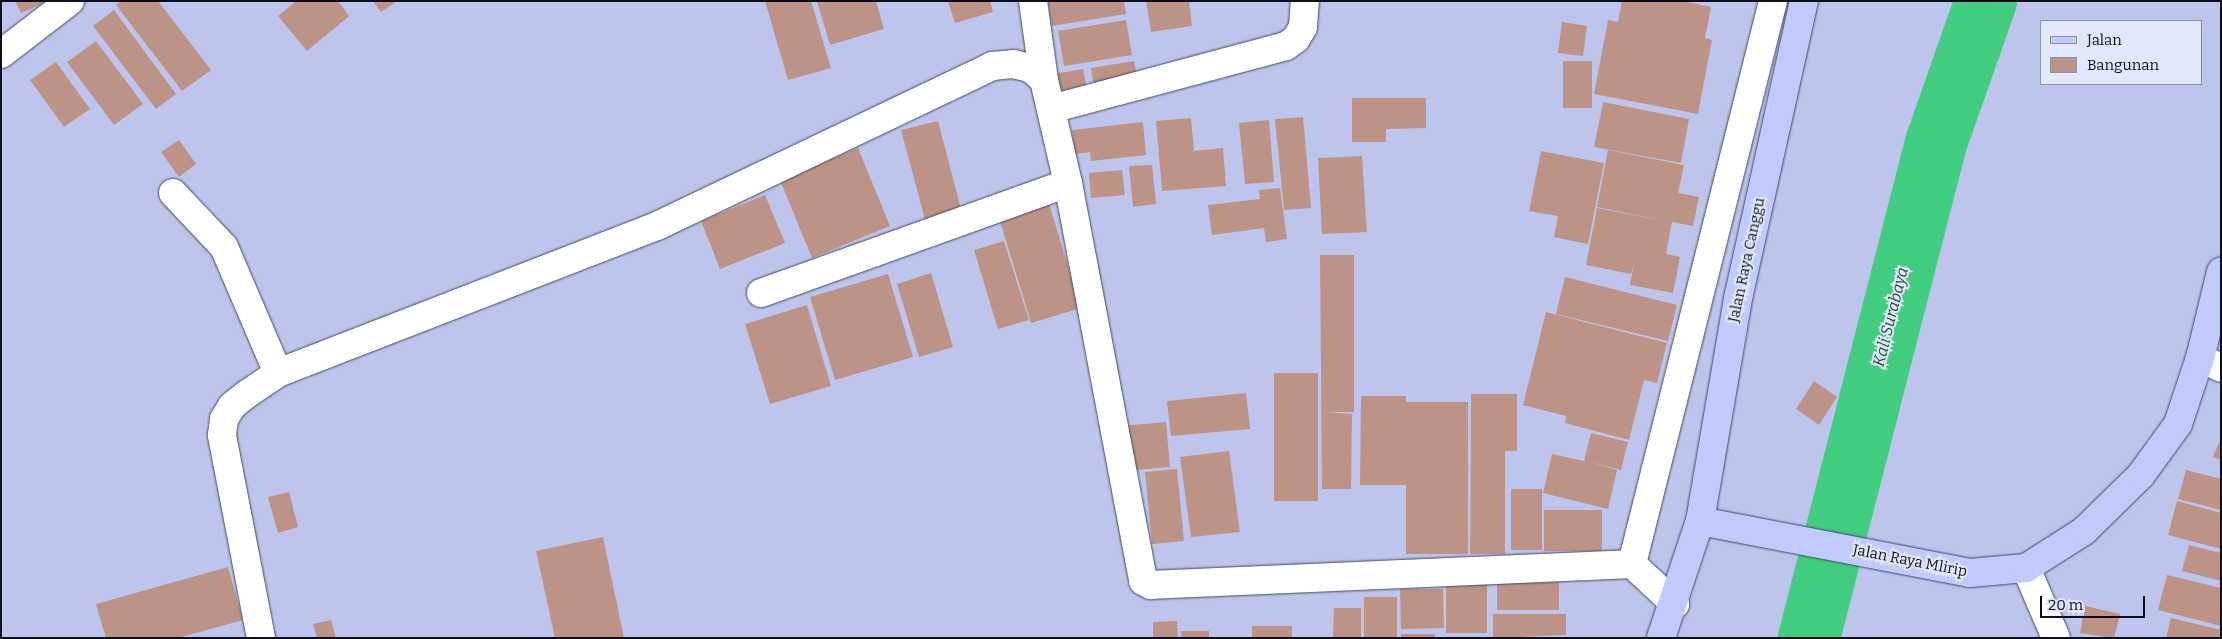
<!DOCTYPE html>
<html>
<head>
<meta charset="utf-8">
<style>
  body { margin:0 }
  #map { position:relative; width:2222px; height:639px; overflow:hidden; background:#bdc5ec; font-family:Bitter,serif }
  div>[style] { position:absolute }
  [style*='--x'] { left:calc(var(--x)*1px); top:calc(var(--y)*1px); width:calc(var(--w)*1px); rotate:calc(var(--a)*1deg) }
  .river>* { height:62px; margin:-31px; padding:0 31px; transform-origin:31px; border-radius:31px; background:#42cd81 }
  .building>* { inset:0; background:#be9387 }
  .roads { filter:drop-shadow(0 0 1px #424868) drop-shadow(0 0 1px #424868) }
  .minor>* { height:28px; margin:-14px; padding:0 14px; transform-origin:14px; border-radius:14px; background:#fff }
  .major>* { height:28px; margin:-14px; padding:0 14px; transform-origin:14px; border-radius:14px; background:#c1cafc }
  span { translate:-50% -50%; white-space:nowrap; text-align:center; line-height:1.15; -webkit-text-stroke:4px #e2e7fb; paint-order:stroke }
  .street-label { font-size:15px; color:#0c0e1b }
  .water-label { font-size:16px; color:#1a5031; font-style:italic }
  .frame { position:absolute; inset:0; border:2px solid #0c0e1b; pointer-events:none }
  .legend { position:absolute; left:2040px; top:20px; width:162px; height:65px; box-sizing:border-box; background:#e2e7fb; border:1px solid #8c90a1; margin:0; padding:6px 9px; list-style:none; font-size:15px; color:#0c0e1b }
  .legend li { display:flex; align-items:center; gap:10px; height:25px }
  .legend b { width:25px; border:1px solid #8c90a1 }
  .scale { position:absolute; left:2040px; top:596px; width:105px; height:22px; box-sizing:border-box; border:2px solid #0c0e1b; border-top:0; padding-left:6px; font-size:15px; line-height:18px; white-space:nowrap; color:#0c0e1b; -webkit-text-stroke:4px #e2e7fb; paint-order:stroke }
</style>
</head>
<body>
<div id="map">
  <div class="river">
    <div style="--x:1809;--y:638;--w:511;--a:-75.61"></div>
    <div style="--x:1936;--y:143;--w:151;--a:-70.6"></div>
  </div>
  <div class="building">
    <div style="clip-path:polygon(15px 1px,48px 1px,21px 13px)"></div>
    <div style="clip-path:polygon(121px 1px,158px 1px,211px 70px,182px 91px,116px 5px)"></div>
    <div style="clip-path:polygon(296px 1px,338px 1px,349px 16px,307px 51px,278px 16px)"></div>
    <div style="clip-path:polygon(373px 1px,397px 1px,381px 12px)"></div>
    <div style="clip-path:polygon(765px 1px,811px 1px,831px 68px,788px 80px)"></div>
    <div style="clip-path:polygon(817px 1px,876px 1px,884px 29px,830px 45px)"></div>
    <div style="clip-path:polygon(948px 1px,990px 1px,993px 12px,955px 23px)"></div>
    <div style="clip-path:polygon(1048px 1px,1124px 1px,1126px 14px,1052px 26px)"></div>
    <div style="clip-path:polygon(1146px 1px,1189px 1px,1192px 26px,1151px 32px)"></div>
    <div style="clip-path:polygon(1622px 1px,1683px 1px,1711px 7px,1705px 38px,1712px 40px,1698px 114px,1594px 94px,1608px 20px,1618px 22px)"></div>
    <div style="clip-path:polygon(114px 10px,176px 94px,156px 109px,93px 26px)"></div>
    <div style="clip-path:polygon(1126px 20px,1132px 55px,1064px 66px,1058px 31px)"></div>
    <div style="clip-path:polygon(1562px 22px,1587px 26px,1583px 56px,1558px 53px)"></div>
    <div style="clip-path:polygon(96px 41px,143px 104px,114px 125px,67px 62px)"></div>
    <div style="clip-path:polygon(1134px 61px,1138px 80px,1094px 87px,1091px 68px)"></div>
    <div style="clip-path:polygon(1563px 61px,1592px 61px,1592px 108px,1563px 108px)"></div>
    <div style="clip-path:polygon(56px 62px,90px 109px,64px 127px,30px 80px)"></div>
    <div style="clip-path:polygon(1083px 69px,1087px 90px,1058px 95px,1054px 74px)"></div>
    <div style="clip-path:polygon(1352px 98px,1426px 98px,1426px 128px,1386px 129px,1386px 142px,1352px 142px)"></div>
    <div style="clip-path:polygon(1603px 102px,1689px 119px,1681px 163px,1594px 147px)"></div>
    <div style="clip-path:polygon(1303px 117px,1311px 208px,1284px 210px,1275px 119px)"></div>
    <div style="clip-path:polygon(1191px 118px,1194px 151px,1223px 148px,1226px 186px,1162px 191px,1156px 121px)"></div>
    <div style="clip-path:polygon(1269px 120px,1274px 182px,1245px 184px,1239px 123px)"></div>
    <div style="clip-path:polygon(938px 121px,961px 209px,927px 227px,901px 130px)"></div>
    <div style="clip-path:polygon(1143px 122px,1146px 155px,1091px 161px,1090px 152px,1075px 154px,1072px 130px)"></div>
    <div style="clip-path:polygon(179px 140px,196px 164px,179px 177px,161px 152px)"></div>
    <div style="clip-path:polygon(858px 148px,890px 226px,812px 258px,780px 180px)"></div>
    <div style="clip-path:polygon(1608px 150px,1684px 165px,1678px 193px,1699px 197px,1693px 226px,1672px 222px,1666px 254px,1680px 257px,1673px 293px,1630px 285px,1634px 264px,1631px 274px,1586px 265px,1597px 208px,1669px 222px,1597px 207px)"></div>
    <div style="clip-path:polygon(1541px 151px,1604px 163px,1588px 244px,1554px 237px,1558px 216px,1529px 211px)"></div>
    <div style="clip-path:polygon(1362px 156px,1367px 232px,1322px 234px,1318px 158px)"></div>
    <div style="clip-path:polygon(1152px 165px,1156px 204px,1133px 207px,1129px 166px)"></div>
    <div style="clip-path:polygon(1122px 170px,1125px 195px,1091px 198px,1089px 173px)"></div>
    <div style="clip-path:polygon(1280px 188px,1287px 239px,1266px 242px,1264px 228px,1212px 235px,1208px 205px,1260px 199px,1259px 190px)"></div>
    <div style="clip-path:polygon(765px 195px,785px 243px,720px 269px,701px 221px)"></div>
    <div style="clip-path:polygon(1049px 204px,1081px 308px,1031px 323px,999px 218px)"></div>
    <div style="clip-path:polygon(1004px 241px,1029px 320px,998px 329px,974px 250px)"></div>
    <div style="clip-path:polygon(1320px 255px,1354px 255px,1354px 412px,1325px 412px,1352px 414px,1351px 489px,1322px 489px)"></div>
    <div style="clip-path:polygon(931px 273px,953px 347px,919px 357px,897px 284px)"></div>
    <div style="clip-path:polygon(888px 274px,913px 357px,835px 380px,810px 297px)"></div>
    <div style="clip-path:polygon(1565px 277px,1677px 305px,1668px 341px,1556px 314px)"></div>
    <div style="clip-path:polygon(807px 305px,831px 386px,770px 404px,745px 324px)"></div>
    <div style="clip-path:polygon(1546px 312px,1667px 343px,1657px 383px,1644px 380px,1629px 440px,1565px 423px,1566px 416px,1523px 405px)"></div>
    <div style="clip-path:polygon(1274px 373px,1318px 373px,1318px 501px,1274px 501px)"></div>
    <div style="clip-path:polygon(1814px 381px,1837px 397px,1819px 425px,1796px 409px)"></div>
    <div style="clip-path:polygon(1246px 393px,1250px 429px,1171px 436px,1167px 401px)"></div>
    <div style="clip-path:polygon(1471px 394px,1517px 394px,1517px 451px,1505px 451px,1505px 554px,1470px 554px)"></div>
    <div style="clip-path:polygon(1361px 396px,1406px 396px,1406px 402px,1468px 402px,1468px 554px,1406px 554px,1406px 485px,1360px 485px)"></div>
    <div style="clip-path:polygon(1166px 422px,1170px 467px,1126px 471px,1122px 426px)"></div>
    <div style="clip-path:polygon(1591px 433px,1628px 442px,1621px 470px,1589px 462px,1617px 470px,1608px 509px,1543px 493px,1552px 454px,1584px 461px)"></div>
    <div style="clip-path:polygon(2221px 438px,2221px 460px,2213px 457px)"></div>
    <div style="clip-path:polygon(1229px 451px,1240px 532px,1191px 537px,1180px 457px)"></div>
    <div style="clip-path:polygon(1177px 469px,1184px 541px,1152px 544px,1145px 472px)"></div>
    <div style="clip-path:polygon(2186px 470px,2221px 479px,2221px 510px,2178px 499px)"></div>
    <div style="clip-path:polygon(1511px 489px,1542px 489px,1542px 550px,1511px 550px)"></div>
    <div style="clip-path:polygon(289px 492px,298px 527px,278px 533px,268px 497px)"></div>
    <div style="clip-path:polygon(2177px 501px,2221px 513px,2221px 549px,2168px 535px)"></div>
    <div style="clip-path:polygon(1544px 510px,1602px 510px,1602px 551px,1544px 551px)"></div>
    <div style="clip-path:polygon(603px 537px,624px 638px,555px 638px,536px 551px)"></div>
    <div style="clip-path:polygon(2189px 545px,2221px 553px,2221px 581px,2182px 571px)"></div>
    <div style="clip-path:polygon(228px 567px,243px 620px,178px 638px,106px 638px,96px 604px)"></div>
    <div style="clip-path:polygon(2167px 575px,2221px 588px,2221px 626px,2158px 610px)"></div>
    <div style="clip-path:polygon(1497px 580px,1559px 580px,1559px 610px,1497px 610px)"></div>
    <div style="clip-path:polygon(1446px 583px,1487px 583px,1487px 633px,1446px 633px)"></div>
    <div style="clip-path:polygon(1400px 589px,1443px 589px,1444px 628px,1401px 629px)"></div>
    <div style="clip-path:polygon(1364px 597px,1397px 597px,1397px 638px,1364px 638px)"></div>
    <div style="clip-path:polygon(2085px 606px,2120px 614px,2114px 638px,2080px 633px)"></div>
    <div style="clip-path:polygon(1334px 608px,1361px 608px,1361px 638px,1333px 638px)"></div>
    <div style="clip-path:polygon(1493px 614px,1566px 614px,1566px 635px,1493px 638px)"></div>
    <div style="clip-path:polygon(2171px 618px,2221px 630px,2221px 638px,2166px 638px)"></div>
    <div style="clip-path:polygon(331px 620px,336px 638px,317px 638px,313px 624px)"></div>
    <div style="clip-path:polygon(1177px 621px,1178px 638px,1153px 638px,1153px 622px)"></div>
    <div style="clip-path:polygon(1252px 626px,1292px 626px,1292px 638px,1252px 638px)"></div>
    <div style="clip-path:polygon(1181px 631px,1209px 631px,1209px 638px,1182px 638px)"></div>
    <div style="clip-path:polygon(1401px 634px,1435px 634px,1435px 638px,1401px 638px)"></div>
  </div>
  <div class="roads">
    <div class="minor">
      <div style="--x:1033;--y:1;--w:80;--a:82.1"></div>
      <div style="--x:1044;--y:80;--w:106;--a:76.9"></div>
      <div style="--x:1068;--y:183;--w:405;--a:79.3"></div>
      <div style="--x:1143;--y:581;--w:9;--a:27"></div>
      <div style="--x:1151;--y:585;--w:481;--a:-2.5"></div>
      <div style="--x:1632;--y:564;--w:59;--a:42.9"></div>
      <div style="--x:1;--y:54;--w:87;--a:-37.5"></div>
      <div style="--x:1051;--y:109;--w:243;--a:-15"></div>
      <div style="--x:1286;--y:46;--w:12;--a:-35"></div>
      <div style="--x:1296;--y:39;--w:14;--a:-60"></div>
      <div style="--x:1303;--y:27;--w:26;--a:-86"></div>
      <div style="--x:173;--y:193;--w:74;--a:46.6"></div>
      <div style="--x:224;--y:247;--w:137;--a:66.8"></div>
      <div style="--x:761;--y:293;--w:326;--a:-19.7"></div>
      <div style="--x:2200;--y:358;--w:23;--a:25"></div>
      <div style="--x:1632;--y:564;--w:580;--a:-75.94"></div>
      <div style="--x:2026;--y:568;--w:76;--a:66.8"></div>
      <div style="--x:261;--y:638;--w:207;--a:-100.9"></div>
      <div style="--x:222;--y:435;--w:16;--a:-83"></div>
      <div style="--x:224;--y:419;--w:15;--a:-58"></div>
      <div style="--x:232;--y:406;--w:19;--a:-39"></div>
      <div style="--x:247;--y:394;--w:37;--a:-34"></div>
      <div style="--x:278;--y:373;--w:407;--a:-21.2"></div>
      <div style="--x:657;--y:226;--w:371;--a:-25.5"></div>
      <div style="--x:992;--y:66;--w:21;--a:-5"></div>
      <div style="--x:1013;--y:64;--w:17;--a:13"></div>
      <div style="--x:1030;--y:68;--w:18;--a:41"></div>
    </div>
    <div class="major">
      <div style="--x:1700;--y:521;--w:275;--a:10.9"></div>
      <div style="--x:1970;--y:573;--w:56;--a:-5.1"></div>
      <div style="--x:2026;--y:568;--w:69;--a:-32.5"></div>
      <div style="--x:2084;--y:531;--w:80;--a:-44.5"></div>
      <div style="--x:2141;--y:475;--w:63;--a:-54"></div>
      <div style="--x:2178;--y:424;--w:70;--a:-71.6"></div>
      <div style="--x:2200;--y:358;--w:89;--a:-76.3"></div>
      <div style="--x:1661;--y:638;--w:123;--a:-71.6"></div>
      <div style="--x:1700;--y:521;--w:230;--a:-80.3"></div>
      <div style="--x:1739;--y:294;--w:300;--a:-77.5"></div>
    </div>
  </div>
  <div class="street-label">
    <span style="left:1747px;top:260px;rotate:-78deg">Jalan Raya Canggu</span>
    <span style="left:1910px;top:561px;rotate:11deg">Jalan Raya Mlirip</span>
  </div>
  <div class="water-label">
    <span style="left:1891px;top:317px;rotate:-76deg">Kali Surabaya</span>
  </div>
  <div class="frame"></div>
  <ul class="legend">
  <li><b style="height:6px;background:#c1cafc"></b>Jalan</li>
  <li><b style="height:14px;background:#be9387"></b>Bangunan</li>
  </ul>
  <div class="scale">20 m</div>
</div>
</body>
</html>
